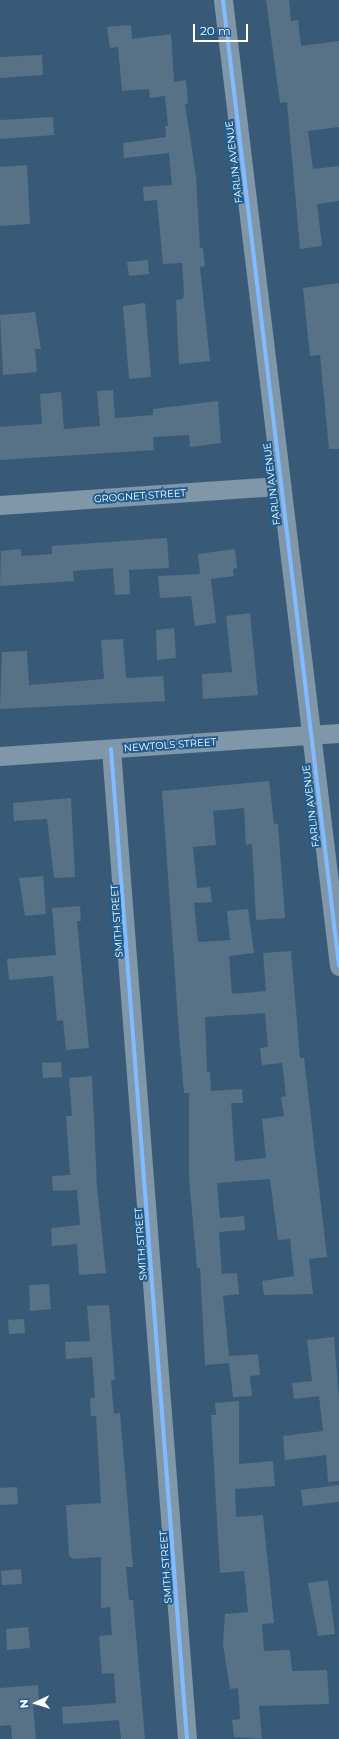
<!DOCTYPE html>
<html>
<head>
<meta charset="utf-8">
<style>
  body { margin:0 }
  #map { position:relative; width:339px; height:1739px; overflow:hidden; background:#395a76; font-family:Montserrat,sans-serif }
  div>[style] { position:absolute }
  [style*='--x'] { left:calc(var(--x)*1px); top:calc(var(--y)*1px); width:calc(var(--w)*1px); rotate:calc(var(--a)*1deg) }
  .building>* { inset:0; background:#577187 }
  .street>* { height:19px; margin:-9.5px; padding:0 9.5px; transform-origin:9.5px; border-radius:9.5px; background:#8096a9 }
  .cycleway>* { height:4px; margin:-2px; padding:0 2px; transform-origin:2px; border-radius:2px; background:#80bcff }
  span { translate:-50% -50%; white-space:nowrap; text-align:center; line-height:1.15; -webkit-text-stroke:4px #205d8f; paint-order:stroke }
  .street-label { font-size:10px; color:#fff }
  .north { position:absolute; left:16px; top:1683px; width:40px; height:40px; -webkit-text-stroke:3px #205d8f; paint-order:stroke; rotate:266deg; font-size:11px; font-weight:700; line-height:16px; text-align:center; color:#fff }
  .north::after { content:''; display:block; margin:auto; width:14px; height:18px; background:#fff; clip-path:polygon(50% 0,100% 100%,50% 72%,0 100%) }
  .scale { position:absolute; left:193px; top:24px; width:55px; height:18px; box-sizing:border-box; border:2px solid #fff; border-top:0; padding-left:5px; font-size:12px; line-height:14px; white-space:nowrap; color:#fff; -webkit-text-stroke:3px #205d8f; paint-order:stroke }
</style>
</head>
<body>
<div id="map">
  <div class="building">
    <div style="clip-path:polygon(266px 0,289px 0,291px 21px,298px 20px,301px 46px,339px 41px,339px 127px,308px 131px,313px 169px,339px 166px,339px 201px,317px 204px,322px 246px,300px 249px,287px 102px,280px 103px)"></div>
    <div style="clip-path:polygon(131px 25px,132px 39px,171px 34px,174px 82px,186px 80px,188px 103px,185px 104px,196px 177px,200px 248px,203px 248px,205px 266px,200px 267px,210px 361px,179px 364px,176px 300px,183px 299px,184px 293px,182px 263px,163px 264px,157px 200px,144px 201px,143px 187px,172px 185px,169px 153px,124px 158px,123px 143px,166px 137px,165px 126px,168px 126px,165px 96px,150px 98px,149px 89px,122px 91px,118px 47px,110px 48px,107px 27px)"></div>
    <div style="clip-path:polygon(42px 55px,43px 75px,0 78px,0 57px)"></div>
    <div style="clip-path:polygon(53px 117px,54px 135px,0 139px,0 120px)"></div>
    <div style="clip-path:polygon(27px 165px,30px 224px,0 226px,0 167px)"></div>
    <div style="clip-path:polygon(148px 260px,149px 274px,129px 276px,127px 262px)"></div>
    <div style="clip-path:polygon(339px 283px,339px 449px,329px 449px,320px 355px,310px 356px,303px 288px)"></div>
    <div style="clip-path:polygon(145px 303px,151px 377px,129px 379px,123px 306px)"></div>
    <div style="clip-path:polygon(35px 312px,41px 349px,35px 349px,37px 372px,3px 375px,0 315px)"></div>
    <div style="clip-path:polygon(113px 390px,115px 418px,153px 415px,153px 409px,218px 401px,221px 443px,190px 447px,189px 435px,153px 437px,154px 450px,0 460px,0 427px,42px 424px,40px 394px,61px 392px,64px 429px,100px 426px,97px 391px)"></div>
    <div style="clip-path:polygon(167px 538px,169px 568px,129px 570px,130px 594px,115px 595px,113px 568px,73px 571px,74px 581px,0 586px,1px 551px,21px 549px,21px 556px,52px 554px,52px 546px)"></div>
    <div style="clip-path:polygon(235px 549px,237px 568px,233px 569px,234px 576px,211px 579px,216px 623px,195px 626px,191px 596px,160px 598px,158px 576px,200px 574px,198px 554px)"></div>
    <div style="clip-path:polygon(250px 613px,258px 695px,203px 699px,202px 674px,232px 672px,226px 616px)"></div>
    <div style="clip-path:polygon(174px 628px,176px 658px,157px 660px,156px 630px)"></div>
    <div style="clip-path:polygon(123px 639px,126px 678px,163px 676px,165px 701px,0 709px,2px 652px,27px 651px,29px 685px,104px 679px,101px 640px)"></div>
    <div style="clip-path:polygon(evenodd,269px 781px,274px 824px,278px 824px,285px 918px,256px 920px,252px 844px,246px 845px,244px 808px,213px 811px,216px 845px,193px 847px,197px 888px,210px 887px,212px 902px,194px 903px,198px 942px,230px 940px,227px 911px,248px 909px,254px 953px,229px 956px,232px 994px,266px 991px,263px 953px,291px 951px,300px 1058px,304px 1058px,327px 1257px,309px 1259px,313px 1294px,264px 1295px,262px 1281px,294px 1276px,290px 1239px,278px 1240px,270px 1179px,217px 1183px,220px 1218px,244px 1216px,245px 1230px,219px 1232px,222px 1274px,237px 1273px,239px 1294px,223px 1296px,229px 1356px,258px 1354px,260px 1375px,250px 1376px,252px 1396px,233px 1397px,229px 1363px,205px 1365px,200px 1268px,197px 1268px,189px 1178px,189px 1093px,184px 1093px,180px 1047px,162px 791px,269px 781px,265px 1013px,268px 1047px,260px 1048px,262px 1065px,282px 1063px,286px 1096px,281px 1097px,284px 1116px,262px 1119px,266px 1158px,235px 1161px,231px 1103px,243px 1103px,242px 1089px,211px 1091px,210px 1072px,207px 1072px,205px 1017px,265px 1013px)"></div>
    <div style="clip-path:polygon(71px 798px,75px 877px,54px 878px,47px 819px,14px 821px,13px 803px)"></div>
    <div style="clip-path:polygon(43px 876px,46px 914px,25px 916px,19px 878px)"></div>
    <div style="clip-path:polygon(80px 906px,81px 921px,77px 921px,89px 1048px,66px 1050px,63px 1020px,57px 1021px,53px 976px,9px 980px,7px 959px,56px 955px,52px 908px)"></div>
    <div style="clip-path:polygon(61px 1062px,62px 1077px,43px 1078px,42px 1063px)"></div>
    <div style="clip-path:polygon(92px 1076px,97px 1187px,106px 1273px,79px 1275px,77px 1244px,52px 1246px,51px 1228px,80px 1225px,77px 1190px,53px 1191px,52px 1176px,70px 1175px,66px 1116px,72px 1116px,69px 1078px)"></div>
    <div style="clip-path:polygon(49px 1284px,51px 1309px,30px 1311px,29px 1285px)"></div>
    <div style="clip-path:polygon(109px 1305px,115px 1380px,111px 1380px,114px 1414px,120px 1413px,133px 1567px,126px 1567px,129px 1600px,133px 1600px,145px 1739px,121px 1739px,119px 1720px,63px 1724px,62px 1707px,116px 1703px,114px 1673px,102px 1674px,99px 1636px,112px 1635px,110px 1607px,101px 1608px,101px 1557px,73px 1559px,69px 1556px,66px 1505px,101px 1503px,96px 1416px,91px 1416px,90px 1398px,95px 1398px,92px 1357px,66px 1359px,65px 1342px,90px 1341px,87px 1306px)"></div>
    <div style="clip-path:polygon(24px 1319px,25px 1333px,9px 1334px,8px 1320px)"></div>
    <div style="clip-path:polygon(334px 1337px,339px 1399px,339px 1481px,328px 1482px,326px 1455px,285px 1460px,283px 1436px,323px 1431px,319px 1396px,294px 1399px,292px 1383px,312px 1381px,307px 1340px)"></div>
    <div style="clip-path:polygon(239px 1401px,239px 1464px,273px 1461px,275px 1486px,235px 1489px,236px 1517px,263px 1515px,274px 1623px,262px 1624px,264px 1651px,290px 1650px,292px 1671px,327px 1670px,329px 1704px,259px 1706px,262px 1739px,234px 1737px,232px 1720px,240px 1719px,238px 1688px,230px 1689px,223px 1644px,225px 1614px,248px 1612px,244px 1571px,220px 1573px,211px 1415px,216px 1415px,215px 1403px)"></div>
    <div style="clip-path:polygon(339px 1485px,339px 1502px,303px 1506px,301px 1490px)"></div>
    <div style="clip-path:polygon(17px 1487px,18px 1504px,0 1505px,0 1488px)"></div>
    <div style="clip-path:polygon(21px 1569px,22px 1584px,2px 1585px,1px 1571px)"></div>
    <div style="clip-path:polygon(328px 1580px,335px 1634px,318px 1636px,308px 1583px)"></div>
    <div style="clip-path:polygon(28px 1627px,30px 1648px,7px 1650px,6px 1629px)"></div>
    <div style="clip-path:polygon(38px 1685px,39px 1705px,33px 1706px,36px 1739px,12px 1739px,11px 1725px,0 1726px,0 1688px)"></div>
  </div>
  <div class="street">
    <div style="--x:223;--y:0;--w:973;--a:83.15"></div>
    <div style="--x:0;--y:505;--w:282;--a:-3.9"></div>
    <div style="--x:111;--y:749;--w:993;--a:85.61"></div>
    <div style="--x:0;--y:756;--w:340;--a:-3.9"></div>
  </div>
  <div class="cycleway">
    <div style="--x:223;--y:0;--w:973;--a:83.15"></div>
    <div style="--x:111;--y:749;--w:993;--a:85.61"></div>
  </div>
  <div class="street-label">
    <span style="left:234px;top:162px;rotate:-97deg">FARLIN AVENUE</span>
    <span style="left:272px;top:484px;rotate:-97deg">FARLIN AVENUE</span>
    <span style="left:140px;top:496px;rotate:-4deg">GROGNET STREET</span>
    <span style="left:170px;top:745px;rotate:-4deg">NEWTOLS STREET</span>
    <span style="left:311px;top:806px;rotate:-97deg">FARLIN AVENUE</span>
    <span style="left:117px;top:921px;rotate:-94deg">SMITH STREET</span>
    <span style="left:141px;top:1244px;rotate:-94deg">SMITH STREET</span>
    <span style="left:166px;top:1567px;rotate:-94deg">SMITH STREET</span>
  </div>
  <div class="north">N</div>
  <div class="scale">20 m</div>
</div>
</body>
</html>
